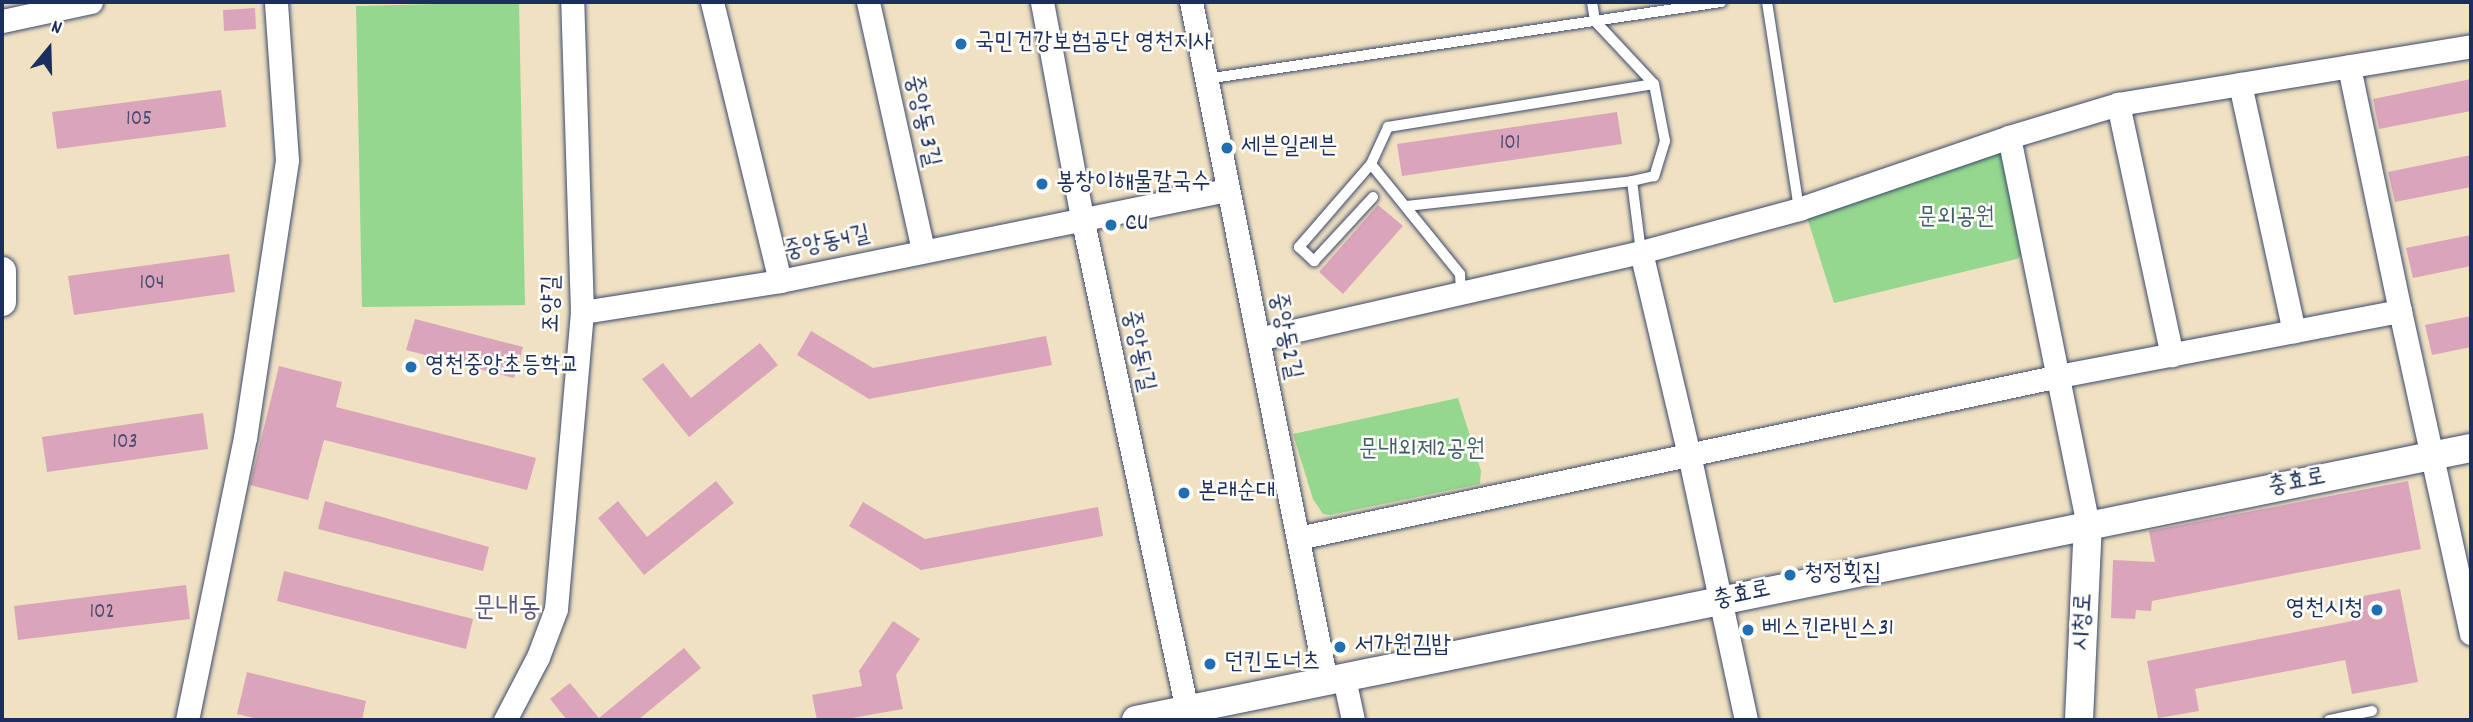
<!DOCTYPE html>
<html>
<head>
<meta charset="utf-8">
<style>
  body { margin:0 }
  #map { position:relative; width:2473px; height:722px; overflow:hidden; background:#f0e1c2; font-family:Dekko,"Poor Story",sans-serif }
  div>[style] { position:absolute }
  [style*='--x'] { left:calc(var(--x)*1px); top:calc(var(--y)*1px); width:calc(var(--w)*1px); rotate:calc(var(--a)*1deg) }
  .green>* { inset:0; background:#95d78e }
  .building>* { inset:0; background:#daa5bb }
  .roads { filter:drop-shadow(0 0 2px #3b4a6d) drop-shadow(0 0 2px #3b4a6d) }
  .service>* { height:10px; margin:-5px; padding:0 5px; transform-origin:5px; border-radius:5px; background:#fff }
  .minor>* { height:23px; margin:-11.5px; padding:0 11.5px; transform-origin:11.5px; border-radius:11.5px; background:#fff }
  .tertiary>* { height:28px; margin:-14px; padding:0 14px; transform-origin:14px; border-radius:14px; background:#fff }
  .dots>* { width:19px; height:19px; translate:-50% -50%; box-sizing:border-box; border:4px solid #fdfcf7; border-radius:50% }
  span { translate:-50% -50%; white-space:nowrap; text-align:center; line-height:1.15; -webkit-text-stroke:5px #fdfcf7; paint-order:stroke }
  .number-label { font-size:21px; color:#4b4c75 }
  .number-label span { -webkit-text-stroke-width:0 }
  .poi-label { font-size:24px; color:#1b2f5e }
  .left { translate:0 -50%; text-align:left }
  .right { translate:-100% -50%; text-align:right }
  .street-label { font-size:24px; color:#1b2f5e }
  .park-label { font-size:24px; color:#40616c }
  .quarter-label { font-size:28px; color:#5e587f }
  .frame { position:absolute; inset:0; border:4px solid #1b2f5e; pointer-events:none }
  .north { position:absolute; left:14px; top:14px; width:70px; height:70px; -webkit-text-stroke:5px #fdfcf7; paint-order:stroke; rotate:19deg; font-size:19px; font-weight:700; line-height:28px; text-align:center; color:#1b2f5e }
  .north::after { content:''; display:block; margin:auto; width:24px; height:32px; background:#1b2f5e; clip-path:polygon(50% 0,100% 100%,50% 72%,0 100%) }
</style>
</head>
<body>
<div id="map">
  <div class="green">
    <div style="clip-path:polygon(519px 2px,525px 305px,362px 307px,356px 6px)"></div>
    <div style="clip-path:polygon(2002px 146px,2020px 244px,2021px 255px,2017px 259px,1834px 303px,1805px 211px)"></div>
    <div style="clip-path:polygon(1458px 398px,1481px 471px,1480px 484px,1330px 515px,1323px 514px,1313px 499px,1293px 434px)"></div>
  </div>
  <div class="building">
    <div style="clip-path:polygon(255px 8px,256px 29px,224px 31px,223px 10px)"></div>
    <div style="clip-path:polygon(2471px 79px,2471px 111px,2379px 129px,2373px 99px)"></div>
    <div style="clip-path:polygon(221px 90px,226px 127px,57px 149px,52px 112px)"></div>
    <div style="clip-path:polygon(1617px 112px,1622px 144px,1402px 176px,1397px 144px)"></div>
    <div style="clip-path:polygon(2471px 155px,2471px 187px,2395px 202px,2388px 172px)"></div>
    <div style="clip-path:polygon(1378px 205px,1403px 226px,1343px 294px,1319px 272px)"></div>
    <div style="clip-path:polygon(2471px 235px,2471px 266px,2413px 278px,2406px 248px)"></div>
    <div style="clip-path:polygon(229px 254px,235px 292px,74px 315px,68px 276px)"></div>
    <div style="clip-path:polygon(2471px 316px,2471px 347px,2432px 355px,2425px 325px)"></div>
    <div style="clip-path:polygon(415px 319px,523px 347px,514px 378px,406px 350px)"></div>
    <div style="clip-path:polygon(811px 331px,873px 368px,1046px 336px,1052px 365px,869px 399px,797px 355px)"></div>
    <div style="clip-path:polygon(760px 343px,778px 365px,689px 437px,642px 379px,663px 363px,691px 398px)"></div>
    <div style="clip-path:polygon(279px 366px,342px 382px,336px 407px,536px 458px,527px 490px,324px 440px,308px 500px,250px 485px)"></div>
    <div style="clip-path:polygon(203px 413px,208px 449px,47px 472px,42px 437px)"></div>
    <div style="clip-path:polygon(716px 481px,734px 503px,644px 575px,598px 518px,618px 501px,647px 537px)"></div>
    <div style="clip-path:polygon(2408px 481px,2421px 549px,2152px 601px,2151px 611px,2136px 610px,2135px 619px,2111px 618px,2113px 560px,2155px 562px,2149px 531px)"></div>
    <div style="clip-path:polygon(325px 501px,489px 547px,483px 571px,318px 529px)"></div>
    <div style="clip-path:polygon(863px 502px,925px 539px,1098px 507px,1103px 536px,921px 570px,849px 526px)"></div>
    <div style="clip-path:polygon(284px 571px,473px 619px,466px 649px,277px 601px)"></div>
    <div style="clip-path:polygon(186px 585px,190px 619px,18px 640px,14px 606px)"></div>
    <div style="clip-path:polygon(2400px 589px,2418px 682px,2352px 694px,2345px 660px,2195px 689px,2199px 711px,2158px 718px,2147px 661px,2352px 621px,2348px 599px)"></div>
    <div style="clip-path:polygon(893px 621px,920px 639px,896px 675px,903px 709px,841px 720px,817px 720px,812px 695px,862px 686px,859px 671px)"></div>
    <div style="clip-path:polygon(684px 648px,701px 668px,638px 720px,567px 720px,550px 699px,570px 683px,599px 718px)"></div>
    <div style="clip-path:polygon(247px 672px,366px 701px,362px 720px,262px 720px,237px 714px)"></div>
  </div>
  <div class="roads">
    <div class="service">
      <div style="--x:1592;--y:2;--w:19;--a:81"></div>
      <div style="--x:1595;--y:21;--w:86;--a:46.9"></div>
      <div style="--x:1654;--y:84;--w:58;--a:79.1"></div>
      <div style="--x:1665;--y:141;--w:37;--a:107"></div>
      <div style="--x:1654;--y:176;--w:23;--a:167"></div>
      <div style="--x:1632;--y:181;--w:72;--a:82.8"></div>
      <div style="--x:1767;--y:2;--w:209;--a:81.2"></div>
      <div style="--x:1206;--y:79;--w:521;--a:-8.5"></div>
      <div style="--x:1371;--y:164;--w:110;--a:130.9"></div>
      <div style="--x:1299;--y:247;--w:21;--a:43"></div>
      <div style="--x:1314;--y:261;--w:87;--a:-47.3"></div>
      <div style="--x:1407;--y:206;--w:226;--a:-6.3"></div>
      <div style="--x:1461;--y:293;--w:19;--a:-93"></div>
      <div style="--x:1460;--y:274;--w:141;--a:-129"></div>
      <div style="--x:1371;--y:164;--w:41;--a:-65.3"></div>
      <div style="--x:1388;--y:127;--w:269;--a:-9.2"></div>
      <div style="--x:2329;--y:720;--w:44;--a:-11.8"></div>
    </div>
    <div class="minor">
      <div style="--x:712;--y:2;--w:287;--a:76.3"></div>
      <div style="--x:868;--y:2;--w:255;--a:77.5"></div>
      <div style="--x:1042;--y:2;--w:219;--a:79.5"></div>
      <div style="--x:1082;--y:217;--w:504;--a:77.98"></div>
      <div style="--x:1191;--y:2;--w:692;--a:78.75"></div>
      <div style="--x:2;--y:21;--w:91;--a:-12.1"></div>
      <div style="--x:2240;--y:84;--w:253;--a:77.7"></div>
      <div style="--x:2118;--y:104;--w:257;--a:77.9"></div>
      <div style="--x:2009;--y:137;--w:395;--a:78.5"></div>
      <div style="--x:2400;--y:311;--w:330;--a:77.6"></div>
      <div style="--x:582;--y:312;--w:200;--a:-8.9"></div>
      <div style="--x:780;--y:281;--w:457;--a:-11.5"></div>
      <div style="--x:1258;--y:339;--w:393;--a:-12.8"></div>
      <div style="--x:1298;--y:538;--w:778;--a:-12.02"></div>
      <div style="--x:2059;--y:376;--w:347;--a:-10.8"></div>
      <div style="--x:2400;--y:311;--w:250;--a:-101.8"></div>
      <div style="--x:1344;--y:678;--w:43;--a:77.9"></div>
      <div style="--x:187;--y:720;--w:288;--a:-78.4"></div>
      <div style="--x:245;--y:438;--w:281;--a:-81.4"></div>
      <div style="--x:287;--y:160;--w:158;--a:-94"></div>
      <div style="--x:505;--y:720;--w:71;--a:-62.4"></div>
      <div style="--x:538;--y:657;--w:51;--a:-69.4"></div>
      <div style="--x:556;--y:609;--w:298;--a:-85"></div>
      <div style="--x:582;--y:312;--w:310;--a:-91.8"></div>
      <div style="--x:1746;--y:720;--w:271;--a:-102.1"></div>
      <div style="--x:1689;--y:455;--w:209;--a:-103.3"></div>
      <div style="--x:1641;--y:252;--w:164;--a:-15.2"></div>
      <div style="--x:1799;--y:209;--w:222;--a:-18.9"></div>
      <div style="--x:2009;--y:137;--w:114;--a:-16.8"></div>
      <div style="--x:2118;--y:104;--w:358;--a:-9.3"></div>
    </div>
    <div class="tertiary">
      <div style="--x:2;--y:271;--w:31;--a:90"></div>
      <div style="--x:1136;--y:720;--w:1362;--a:-11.52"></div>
      <div style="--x:2079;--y:720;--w:196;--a:-87.4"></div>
    </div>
  </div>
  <div class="dots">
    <div style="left:961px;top:44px;background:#1f6fb2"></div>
    <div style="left:1227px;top:148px;background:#1f6fb2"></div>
    <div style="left:1042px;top:184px;background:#1f6fb2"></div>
    <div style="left:1111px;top:225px;background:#1f6fb2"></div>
    <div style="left:411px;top:367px;background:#1f6fb2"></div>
    <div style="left:1184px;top:493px;background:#1f6fb2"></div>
    <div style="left:1790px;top:575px;background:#1f6fb2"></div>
    <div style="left:2377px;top:610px;background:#1f6fb2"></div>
    <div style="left:1748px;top:630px;background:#1f6fb2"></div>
    <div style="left:1340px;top:647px;background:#1f6fb2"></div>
    <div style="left:1210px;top:664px;background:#1f6fb2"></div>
  </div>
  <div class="number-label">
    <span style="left:139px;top:120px">105</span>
    <span style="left:1510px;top:144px">101</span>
    <span style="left:152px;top:284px">104</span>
    <span style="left:125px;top:443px">103</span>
    <span style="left:102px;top:613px">102</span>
  </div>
  <div class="poi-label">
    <span class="left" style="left:975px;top:44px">국민건강보험공단 영천지사</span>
    <span class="left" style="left:1241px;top:148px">세븐일레븐</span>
    <span class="left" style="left:1056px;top:184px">봉창이해물칼국수</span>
    <span class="left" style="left:1125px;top:225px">CU</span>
    <span class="left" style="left:425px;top:367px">영천중앙초등학교</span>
    <span class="left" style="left:1198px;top:493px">본래순대</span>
    <span class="left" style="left:1804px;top:575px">청정횟집</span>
    <span class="right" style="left:2363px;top:610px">영천시청</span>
    <span class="left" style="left:1762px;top:630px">베스킨라빈스31</span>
    <span class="left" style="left:1354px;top:647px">서가원김밥</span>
    <span class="left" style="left:1224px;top:664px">던킨도너츠</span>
  </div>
  <div class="street-label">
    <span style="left:921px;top:121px;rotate:78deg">중앙동 3길</span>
    <span style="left:827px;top:244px;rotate:-12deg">중앙동4길</span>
    <span style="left:553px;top:304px;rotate:-89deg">조양길</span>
    <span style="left:1284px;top:336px;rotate:79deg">중앙동2길</span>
    <span style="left:1137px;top:351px;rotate:78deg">중앙동1길</span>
    <span style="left:2297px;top:483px;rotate:-11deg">충효로</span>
    <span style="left:1742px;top:596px;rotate:-12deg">충효로</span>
    <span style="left:2084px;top:622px;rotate:-87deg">시청로</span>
  </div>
  <div class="park-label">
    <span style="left:1956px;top:219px">문외공원</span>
    <span style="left:1422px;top:451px">문내외제2공원</span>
  </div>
  <div class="quarter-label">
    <span style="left:507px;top:610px">문내동</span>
  </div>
  <div class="frame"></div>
  <div class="north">N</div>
</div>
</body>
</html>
